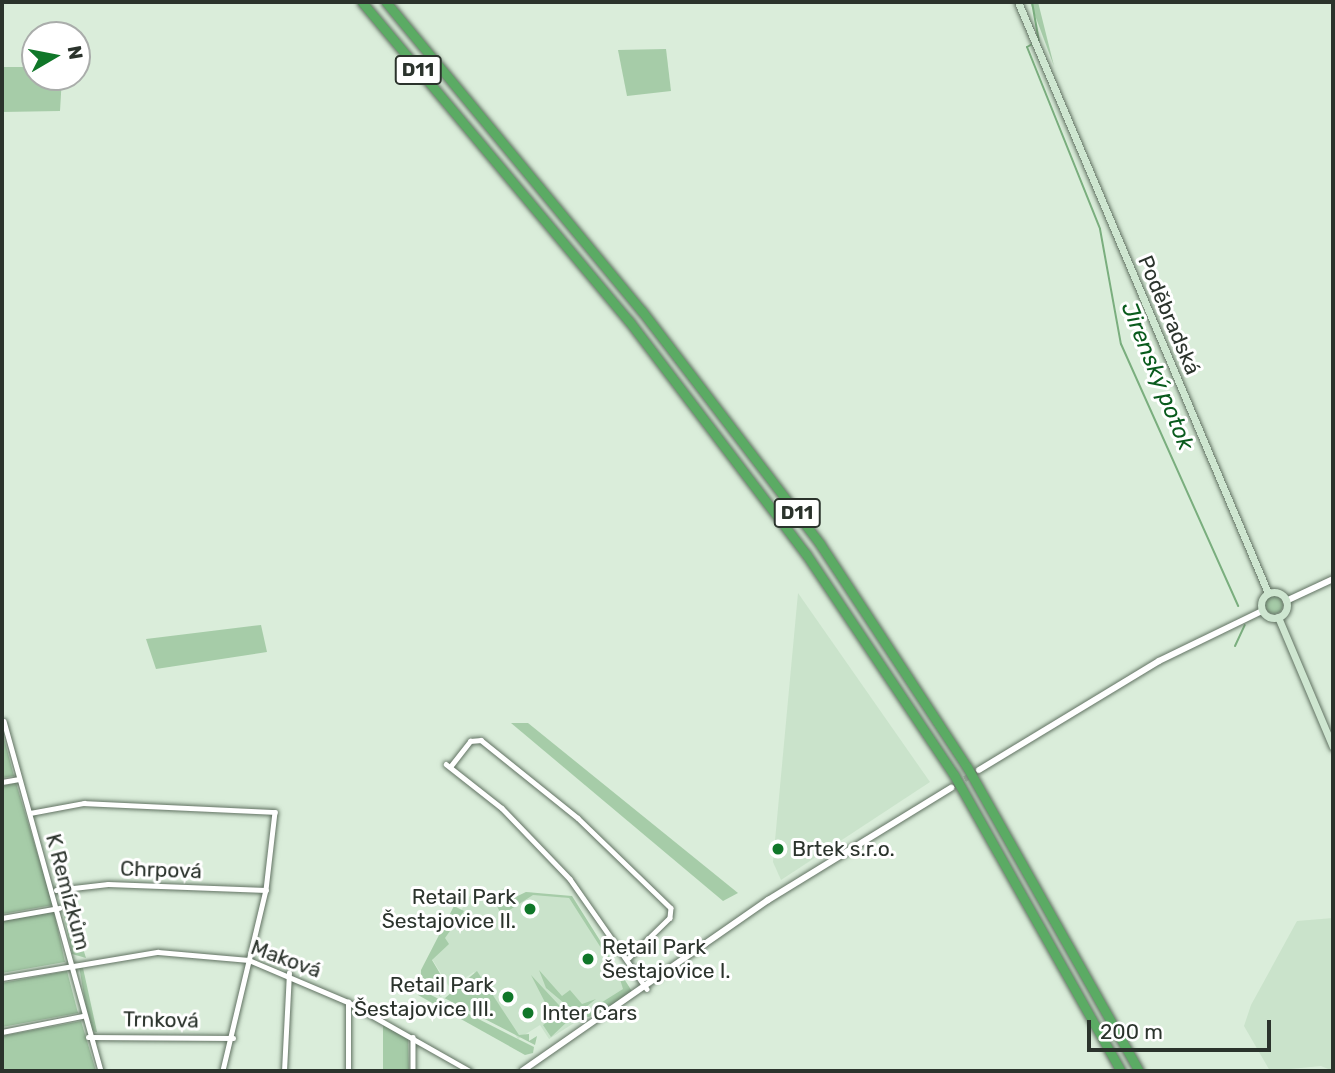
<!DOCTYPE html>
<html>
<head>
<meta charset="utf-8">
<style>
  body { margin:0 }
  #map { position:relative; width:1335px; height:1073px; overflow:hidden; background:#daedda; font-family:Rubik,sans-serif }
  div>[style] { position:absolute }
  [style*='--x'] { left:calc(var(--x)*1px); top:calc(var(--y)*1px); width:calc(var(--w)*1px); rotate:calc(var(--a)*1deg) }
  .built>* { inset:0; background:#cae3cb }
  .green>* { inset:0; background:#a6cca8 }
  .round { border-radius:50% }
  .stream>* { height:2px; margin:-1px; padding:0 1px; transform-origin:1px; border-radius:1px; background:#7aae7e }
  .tertiary-tunnel>* { height:6px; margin-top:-3px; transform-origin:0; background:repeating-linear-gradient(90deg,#b7c8b7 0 6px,transparent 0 9px) }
  .roads { filter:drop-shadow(0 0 2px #617262) drop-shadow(0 0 2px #617262) }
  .minor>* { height:4.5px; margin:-2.25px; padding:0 2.25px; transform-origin:2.25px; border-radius:2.25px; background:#fff }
  .tertiary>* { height:6px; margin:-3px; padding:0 3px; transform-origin:3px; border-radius:3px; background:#fff }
  .secondary>* { height:7px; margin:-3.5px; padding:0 3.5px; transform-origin:3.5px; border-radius:3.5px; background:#cee6d0 }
  .secondary>.ring { margin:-3.5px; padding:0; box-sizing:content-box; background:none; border:7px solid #cee6d0; border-radius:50% }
  .motorway>* { height:9px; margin:-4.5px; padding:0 4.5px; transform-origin:4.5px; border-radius:4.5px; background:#5bab64 }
  .dots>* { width:19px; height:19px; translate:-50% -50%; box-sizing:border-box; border:4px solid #fff; border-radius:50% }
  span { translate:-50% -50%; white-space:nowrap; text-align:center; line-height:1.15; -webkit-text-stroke:6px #fff; paint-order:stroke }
  .shield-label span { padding:2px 5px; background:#fff; border:2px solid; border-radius:5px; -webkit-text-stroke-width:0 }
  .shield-label { font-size:19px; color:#2b332c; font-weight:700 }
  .street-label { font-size:21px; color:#2b332c }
  .poi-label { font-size:21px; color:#2b332c }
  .left { translate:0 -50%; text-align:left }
  .right { translate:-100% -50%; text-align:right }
  .water-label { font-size:23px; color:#095b1d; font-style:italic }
  .frame { position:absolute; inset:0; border:4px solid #2b332c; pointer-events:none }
  .north { position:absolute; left:21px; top:21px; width:70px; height:70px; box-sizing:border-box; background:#fff; border:2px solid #aaadab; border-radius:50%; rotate:80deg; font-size:19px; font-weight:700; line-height:28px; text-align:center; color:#2b332c }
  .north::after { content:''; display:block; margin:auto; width:24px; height:32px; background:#107729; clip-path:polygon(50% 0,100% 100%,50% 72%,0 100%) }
  .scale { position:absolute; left:1087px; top:1020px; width:184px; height:32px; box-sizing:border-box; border:4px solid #2b332c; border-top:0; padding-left:9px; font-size:21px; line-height:24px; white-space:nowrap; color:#2b332c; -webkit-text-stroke:5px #fff; paint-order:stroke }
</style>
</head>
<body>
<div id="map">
  <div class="built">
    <div style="clip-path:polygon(798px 593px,930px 782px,781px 880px,773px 862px)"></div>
    <div style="clip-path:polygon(507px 886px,516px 897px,526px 892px,569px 898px,629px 988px,549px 1039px,540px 1025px,518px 1039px,474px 972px,450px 988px,432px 959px,474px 889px,492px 896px)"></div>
    <div style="clip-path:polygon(1333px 918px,1333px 1071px,1321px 1066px,1270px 1071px,1244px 1026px,1251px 1005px,1297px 921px)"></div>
  </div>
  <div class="green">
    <div style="clip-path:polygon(1030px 2px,1038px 2px,1054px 66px)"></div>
    <div style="clip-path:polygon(666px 49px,671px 91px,627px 96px,618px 50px)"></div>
    <div style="clip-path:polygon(2px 67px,35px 67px,35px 77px,62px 77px,60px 111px,2px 112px)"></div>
    <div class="round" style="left:1265px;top:596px;width:18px;height:18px"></div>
    <div style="clip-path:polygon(261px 625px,267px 652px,156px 669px,146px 639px)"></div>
    <div style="clip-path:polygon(511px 723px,528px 723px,738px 893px,723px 901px)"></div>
    <div style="clip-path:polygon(2px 731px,14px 776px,2px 778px)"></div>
    <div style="clip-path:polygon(16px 783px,53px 905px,2px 914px,2px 786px)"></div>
    <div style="clip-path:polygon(67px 892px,74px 919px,86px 958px,72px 954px,60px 898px)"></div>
    <div style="clip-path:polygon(526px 892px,572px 896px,633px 993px,589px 1017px,580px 1016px,623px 989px,619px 976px,569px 898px,533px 895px,505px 913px,511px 923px,506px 925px,497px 906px)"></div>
    <div style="clip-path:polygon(454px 906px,464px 911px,445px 938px,449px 944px,432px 960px,445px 982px,439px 996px,445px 998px,477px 971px,519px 1035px,529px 1034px,529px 1041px,537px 1036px,535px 1045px,421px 986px,421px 970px)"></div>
    <div style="clip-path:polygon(54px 912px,65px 962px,2px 973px,2px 921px)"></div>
    <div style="clip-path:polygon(79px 966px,83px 968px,97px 1032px,90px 1031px)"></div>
    <div style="clip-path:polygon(539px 970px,562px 996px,570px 990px,582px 1004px,596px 999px,577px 1014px,546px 988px)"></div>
    <div style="clip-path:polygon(67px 971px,78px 1013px,2px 1027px,2px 983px)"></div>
    <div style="clip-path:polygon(531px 975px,571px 1018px,551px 1037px,543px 1025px,553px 1018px)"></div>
    <div style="clip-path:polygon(421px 990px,534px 1047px,533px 1053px,525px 1055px,418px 995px)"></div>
    <div style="clip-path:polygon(81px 1021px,96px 1071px,2px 1071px,2px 1036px)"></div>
    <div style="clip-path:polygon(383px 1025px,408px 1038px,409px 1071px,383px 1071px)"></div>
  </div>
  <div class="stream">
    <div style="--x:1032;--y:2;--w:39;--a:80"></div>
    <div style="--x:1034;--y:43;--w:8;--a:150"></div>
    <div style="--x:1027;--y:47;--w:196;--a:68.1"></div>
    <div style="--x:1100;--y:229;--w:117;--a:79.7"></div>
    <div style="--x:1121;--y:344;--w:287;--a:65.9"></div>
    <div style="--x:1235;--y:646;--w:23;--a:-65"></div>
  </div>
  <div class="tertiary-tunnel">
    <div style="--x:957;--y:784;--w:26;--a:-32"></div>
  </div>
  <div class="roads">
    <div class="minor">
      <div style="--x:4;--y:721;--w:363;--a:74.5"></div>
      <div style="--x:446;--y:764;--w:71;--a:38.2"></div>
      <div style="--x:502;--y:808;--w:98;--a:46.2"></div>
      <div style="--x:570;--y:879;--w:134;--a:55"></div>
      <div style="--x:450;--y:767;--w:33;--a:-52"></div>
      <div style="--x:470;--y:741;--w:11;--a:-5"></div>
      <div style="--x:481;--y:740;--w:124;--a:38.8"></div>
      <div style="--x:578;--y:818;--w:129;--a:44.1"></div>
      <div style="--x:671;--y:908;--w:10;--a:96"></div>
      <div style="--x:670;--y:918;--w:57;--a:135.7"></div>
      <div style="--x:2;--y:782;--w:17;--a:-10"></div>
      <div style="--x:30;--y:813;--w:55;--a:-10.5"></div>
      <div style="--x:84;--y:803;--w:191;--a:2.7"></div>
      <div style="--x:275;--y:812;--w:79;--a:96.6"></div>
      <div style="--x:266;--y:890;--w:186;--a:103.4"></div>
      <div style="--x:56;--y:890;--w:52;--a:-6.6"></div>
      <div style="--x:108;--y:884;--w:158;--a:2.2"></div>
      <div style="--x:2;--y:918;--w:58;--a:-10"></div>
      <div style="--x:2;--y:978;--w:158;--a:-9.5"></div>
      <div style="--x:158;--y:952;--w:91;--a:5"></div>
      <div style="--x:249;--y:960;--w:108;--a:23"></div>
      <div style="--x:348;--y:1002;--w:140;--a:29.5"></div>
      <div style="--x:2;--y:1032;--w:82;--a:-11.3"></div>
      <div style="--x:88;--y:1037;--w:145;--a:0.4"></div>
      <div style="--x:413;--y:1037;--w:34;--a:90"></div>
      <div style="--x:284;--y:1071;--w:98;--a:-87.1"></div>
      <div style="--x:348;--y:1071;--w:69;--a:-90"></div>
    </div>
    <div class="tertiary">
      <div style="--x:1286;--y:601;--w:52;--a:-25.1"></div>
      <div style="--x:979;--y:770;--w:210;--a:-31.2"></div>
      <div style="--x:1159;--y:661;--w:114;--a:-25.9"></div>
      <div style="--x:522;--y:1071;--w:300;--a:-34.8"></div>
      <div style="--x:768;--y:900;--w:215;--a:-31.5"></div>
    </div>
    <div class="secondary">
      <div style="--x:1018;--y:2;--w:642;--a:67.07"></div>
      <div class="ring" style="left:1261px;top:592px;width:19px;height:19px"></div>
      <div style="--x:1278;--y:617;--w:141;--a:67.1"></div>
    </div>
    <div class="motorway">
      <div style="--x:362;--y:2;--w:416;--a:50.1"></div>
      <div style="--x:629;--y:321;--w:293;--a:52.8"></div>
      <div style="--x:806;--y:554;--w:266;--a:56.2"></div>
      <div style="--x:954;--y:775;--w:340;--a:60.6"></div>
      <div style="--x:386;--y:2;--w:401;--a:50.4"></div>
      <div style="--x:642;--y:311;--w:293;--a:52.6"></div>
      <div style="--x:820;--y:544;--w:267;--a:56.6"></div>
      <div style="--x:967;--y:767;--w:349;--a:60.5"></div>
    </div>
  </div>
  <div class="dots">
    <div style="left:778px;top:849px;background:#107729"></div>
    <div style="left:530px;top:909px;background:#107729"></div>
    <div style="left:588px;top:959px;background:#107729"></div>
    <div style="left:508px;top:997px;background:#107729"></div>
    <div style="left:528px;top:1013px;background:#107729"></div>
  </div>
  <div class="shield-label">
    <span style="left:418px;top:70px">D11</span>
    <span style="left:797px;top:513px">D11</span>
  </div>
  <div class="street-label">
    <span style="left:1169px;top:315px;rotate:67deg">Poděbradská</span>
    <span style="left:161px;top:870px;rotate:2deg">Chrpová</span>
    <span style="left:68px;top:892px;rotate:75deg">K Remízkům</span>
    <span style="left:286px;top:959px;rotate:20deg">Maková</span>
    <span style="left:161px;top:1020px;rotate:1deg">Trnková</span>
  </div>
  <div class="poi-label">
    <span class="left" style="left:792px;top:849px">Brtek s.r.o.</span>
    <span class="right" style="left:516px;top:909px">Retail Park<br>Šestajovice II.</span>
    <span class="left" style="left:602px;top:959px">Retail Park<br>Šestajovice I.</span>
    <span class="right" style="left:494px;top:997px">Retail Park<br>Šestajovice III.</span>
    <span class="left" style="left:542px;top:1013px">Inter Cars</span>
  </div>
  <div class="water-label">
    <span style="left:1158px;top:376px;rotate:68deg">Jirenský potok</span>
  </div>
  <div class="frame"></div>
  <div class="north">N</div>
  <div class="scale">200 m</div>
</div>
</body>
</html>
